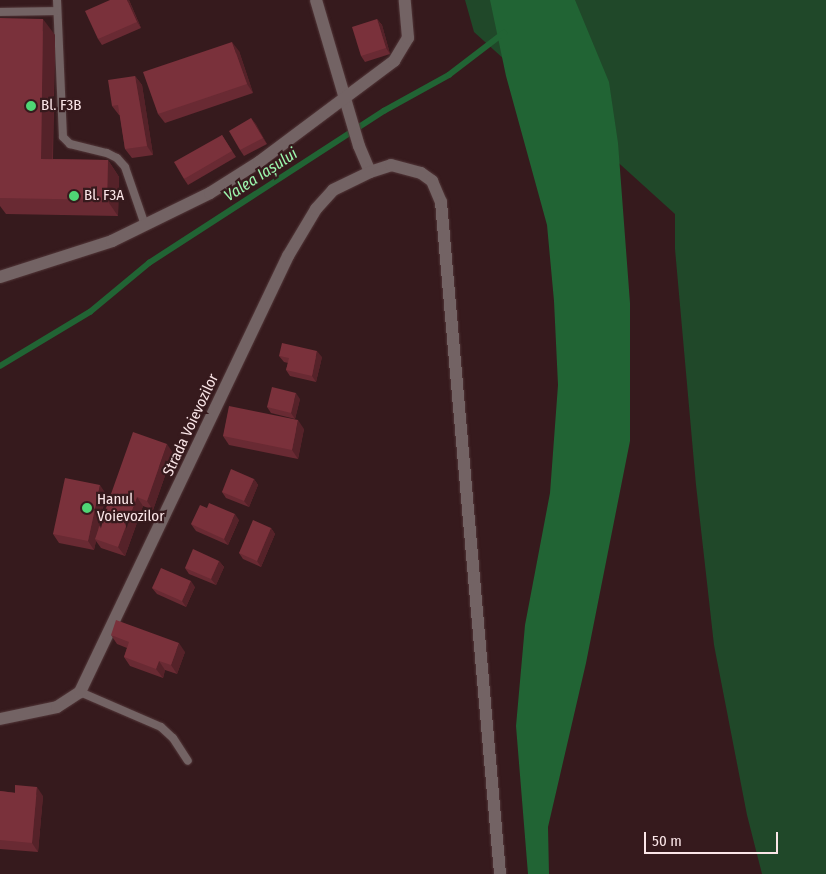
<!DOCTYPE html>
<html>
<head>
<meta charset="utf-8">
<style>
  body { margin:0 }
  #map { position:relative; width:826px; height:874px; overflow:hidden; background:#361a1d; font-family:"Fira Sans Condensed",sans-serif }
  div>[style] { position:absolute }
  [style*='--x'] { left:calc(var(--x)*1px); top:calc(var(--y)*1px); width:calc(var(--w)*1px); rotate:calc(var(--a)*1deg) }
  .green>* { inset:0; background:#204829 }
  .water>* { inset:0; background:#216434 }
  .stream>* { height:5.5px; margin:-2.75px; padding:0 2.75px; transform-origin:2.75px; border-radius:2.75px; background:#216434 }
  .roads { filter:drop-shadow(0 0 1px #523739) drop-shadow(0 0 1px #523739) }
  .lane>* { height:8px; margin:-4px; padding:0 4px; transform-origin:4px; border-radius:4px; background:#736364 }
  .street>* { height:12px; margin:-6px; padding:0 6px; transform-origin:6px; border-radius:6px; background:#736364 }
  .wall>* { inset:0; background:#692a33 }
  .shaded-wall>* { inset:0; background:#552229 }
  .building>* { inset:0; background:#7a313b }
  .dots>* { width:14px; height:14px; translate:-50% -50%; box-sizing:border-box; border:2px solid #361a1d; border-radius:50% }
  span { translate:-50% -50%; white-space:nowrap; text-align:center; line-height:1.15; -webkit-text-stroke:4.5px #361a1d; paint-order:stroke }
  .poi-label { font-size:15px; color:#fbe6e8 }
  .left { translate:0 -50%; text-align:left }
  .street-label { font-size:15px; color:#fbe6e8 }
  .water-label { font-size:16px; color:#9cf7ae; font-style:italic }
  .scale { position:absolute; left:644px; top:832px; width:134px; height:22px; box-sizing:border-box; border:2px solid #fbe6e8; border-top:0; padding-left:6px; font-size:15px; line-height:18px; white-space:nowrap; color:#fbe6e8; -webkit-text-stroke:4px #361a1d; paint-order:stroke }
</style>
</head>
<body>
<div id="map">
  <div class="green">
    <div style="clip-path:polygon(465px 0,826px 0,826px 874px,762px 874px,747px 815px,714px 645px,696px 485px,675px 249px,675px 214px,474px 32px)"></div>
  </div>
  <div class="water">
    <div style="clip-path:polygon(490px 0,575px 0,609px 82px,618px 143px,630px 303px,630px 441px,586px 663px,548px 827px,549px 874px,528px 874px,516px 726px,525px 625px,550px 493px,558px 385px,554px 301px,547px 225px,506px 76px)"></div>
  </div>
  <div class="stream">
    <div style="--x:0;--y:366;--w:105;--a:-31"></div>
    <div style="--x:90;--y:312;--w:77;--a:-39.7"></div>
    <div style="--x:149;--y:263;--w:280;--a:-32.9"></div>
    <div style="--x:384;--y:111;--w:74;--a:-29"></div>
    <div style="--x:449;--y:75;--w:69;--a:-37.4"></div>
  </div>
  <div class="roads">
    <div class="lane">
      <div style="--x:57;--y:0;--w:137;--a:87.5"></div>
      <div style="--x:63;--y:137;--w:10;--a:45"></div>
      <div style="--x:70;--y:144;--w:38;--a:14"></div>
      <div style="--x:107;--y:153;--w:11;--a:27"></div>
      <div style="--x:117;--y:158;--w:12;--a:48"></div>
      <div style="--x:125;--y:167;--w:61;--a:71"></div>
      <div style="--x:0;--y:12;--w:57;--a:-1"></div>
      <div style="--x:80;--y:692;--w:88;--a:23.4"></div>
      <div style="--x:161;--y:727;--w:16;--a:43"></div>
      <div style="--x:173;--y:738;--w:27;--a:57"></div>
    </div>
    <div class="street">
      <div style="--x:316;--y:0;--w:152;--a:73.6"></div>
      <div style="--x:359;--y:146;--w:28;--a:67"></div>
      <div style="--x:370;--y:172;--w:22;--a:-18"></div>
      <div style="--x:391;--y:165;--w:31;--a:15"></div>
      <div style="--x:421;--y:173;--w:14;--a:36"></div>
      <div style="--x:432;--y:181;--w:23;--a:67"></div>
      <div style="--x:441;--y:202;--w:675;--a:84.98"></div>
      <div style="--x:0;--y:277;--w:118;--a:-17.8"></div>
      <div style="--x:112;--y:241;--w:109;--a:-26.1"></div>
      <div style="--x:210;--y:193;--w:58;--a:-32.3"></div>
      <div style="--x:259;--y:162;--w:169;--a:-36.8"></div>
      <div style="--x:394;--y:61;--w:27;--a:-59"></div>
      <div style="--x:408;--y:38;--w:38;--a:-95"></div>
      <div style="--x:0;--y:719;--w:58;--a:-11.9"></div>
      <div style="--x:57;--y:707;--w:27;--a:-33"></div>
      <div style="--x:80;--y:692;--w:483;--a:-64.5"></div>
      <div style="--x:288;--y:256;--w:55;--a:-59.2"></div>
      <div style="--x:316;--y:209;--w:25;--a:-48"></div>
      <div style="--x:333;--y:190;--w:41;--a:-25.9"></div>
    </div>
  </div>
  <div class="wall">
    <div style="clip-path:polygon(129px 0,141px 28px,102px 45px,98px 39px)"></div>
    <div style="clip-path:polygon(0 18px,55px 35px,53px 159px,108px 160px,119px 177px,118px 216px,6px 214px,0 206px)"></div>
    <div style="clip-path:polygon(377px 19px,382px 25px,390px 54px,365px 62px,361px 56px)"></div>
    <div style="clip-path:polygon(239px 51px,253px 93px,165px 123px,158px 114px)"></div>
    <div style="clip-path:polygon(135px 76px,142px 85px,153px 155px,132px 158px,125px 149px,120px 115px,119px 115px,112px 106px)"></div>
    <div style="clip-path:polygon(251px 118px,267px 144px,244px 156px,240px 150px)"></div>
    <div style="clip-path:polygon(222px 135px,236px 157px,188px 185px,184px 179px)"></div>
    <div style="clip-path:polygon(279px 356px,322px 357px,316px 382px,290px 376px,286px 370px,288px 363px,284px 362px)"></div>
    <div style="clip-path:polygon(300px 399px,295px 419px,271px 413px,267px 407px)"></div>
    <div style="clip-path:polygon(304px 429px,298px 459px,229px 445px,223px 436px)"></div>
    <div style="clip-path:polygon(173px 453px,153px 510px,143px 506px,125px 556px,101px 548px,96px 541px,94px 550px,59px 543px,53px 534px,106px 494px,99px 527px)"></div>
    <div style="clip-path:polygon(254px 479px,258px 485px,249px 507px,226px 498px,222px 492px)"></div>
    <div style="clip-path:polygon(239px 520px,228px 545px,196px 531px,191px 524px)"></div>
    <div style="clip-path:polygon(271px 528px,275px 534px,261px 567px,243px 559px,239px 553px)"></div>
    <div style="clip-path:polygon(219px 561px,224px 567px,216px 585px,189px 574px,185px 568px)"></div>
    <div style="clip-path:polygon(195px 587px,186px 607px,157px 594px,152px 588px)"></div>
    <div style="clip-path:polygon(111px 635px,185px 652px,177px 674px,165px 670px,163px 678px,130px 666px,124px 657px,127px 648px,117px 644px)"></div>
    <div style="clip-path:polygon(0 791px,43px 796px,38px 852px,0 849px)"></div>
  </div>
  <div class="shaded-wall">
    <div style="clip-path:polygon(127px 0,129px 0,141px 28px,137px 22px)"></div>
    <div style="clip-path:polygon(43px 19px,55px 35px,52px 176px,41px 159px)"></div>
    <div style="clip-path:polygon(377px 19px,382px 25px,390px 54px,386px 48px)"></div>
    <div style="clip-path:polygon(232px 42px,239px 51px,253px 93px,247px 84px)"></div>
    <div style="clip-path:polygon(135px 76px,142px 85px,153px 155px,147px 146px)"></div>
    <div style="clip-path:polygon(251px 118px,256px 124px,267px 144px,263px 138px)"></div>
    <div style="clip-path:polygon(108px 160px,119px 177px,118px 216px,107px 200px)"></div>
    <div style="clip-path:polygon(317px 351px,322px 357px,316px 382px,312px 376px)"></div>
    <div style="clip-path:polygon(296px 393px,300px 399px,295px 419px,291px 413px)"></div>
    <div style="clip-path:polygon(298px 420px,304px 429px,298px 459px,292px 450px)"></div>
    <div style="clip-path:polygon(167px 444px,173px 453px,153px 510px,147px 501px)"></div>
    <div style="clip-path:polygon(254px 479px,258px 485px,249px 507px,244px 501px)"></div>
    <div style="clip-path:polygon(100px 485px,106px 494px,96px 539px,95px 539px,96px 541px,94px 550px,88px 541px)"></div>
    <div style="clip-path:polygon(137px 497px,143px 506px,125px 556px,118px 547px)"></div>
    <div style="clip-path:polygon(235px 514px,239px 520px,228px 545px,224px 539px)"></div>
    <div style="clip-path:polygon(271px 528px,275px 534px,261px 567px,257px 561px)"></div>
    <div style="clip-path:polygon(219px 561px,224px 567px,216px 585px,211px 579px)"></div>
    <div style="clip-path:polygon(191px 581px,195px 587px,186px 607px,182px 601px)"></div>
    <div style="clip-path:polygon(179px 643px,185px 652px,177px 674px,171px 665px)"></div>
    <div style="clip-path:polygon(159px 661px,165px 670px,163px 678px,156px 669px)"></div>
    <div style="clip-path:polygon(37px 787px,43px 796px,38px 852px,32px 843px)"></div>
  </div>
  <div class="building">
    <div style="clip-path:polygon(110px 0,127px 0,137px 22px,98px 39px,85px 11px)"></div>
    <div style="clip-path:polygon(0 18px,43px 19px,41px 159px,108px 160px,107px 200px,0 198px)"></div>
    <div style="clip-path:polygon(377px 19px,386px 48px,361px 56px,352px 27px)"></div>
    <div style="clip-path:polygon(232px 42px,247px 84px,158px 114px,143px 72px)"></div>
    <div style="clip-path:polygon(135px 76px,147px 146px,125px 149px,118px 105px,112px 106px,108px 80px)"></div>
    <div style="clip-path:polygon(251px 118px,263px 138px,240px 150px,229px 131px)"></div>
    <div style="clip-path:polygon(222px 135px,232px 151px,184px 179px,174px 162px)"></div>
    <div style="clip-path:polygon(282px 343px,317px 351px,312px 376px,286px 370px,289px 358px,279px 356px)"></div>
    <div style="clip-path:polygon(272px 387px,296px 393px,291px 413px,267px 407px)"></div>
    <div style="clip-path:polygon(229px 406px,298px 420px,292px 450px,223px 436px)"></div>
    <div style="clip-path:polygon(133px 432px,167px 444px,147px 501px,137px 497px,118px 547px,95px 539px)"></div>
    <div style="clip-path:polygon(231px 469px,254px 479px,244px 501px,222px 492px)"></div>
    <div style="clip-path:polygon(65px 478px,100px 485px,88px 541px,53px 534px)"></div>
    <div style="clip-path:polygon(209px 503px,235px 514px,224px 539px,191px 524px,200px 505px,207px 508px)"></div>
    <div style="clip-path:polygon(253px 520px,271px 528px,257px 561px,239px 553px)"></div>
    <div style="clip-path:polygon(193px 549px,219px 561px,211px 579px,185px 568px)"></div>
    <div style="clip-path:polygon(161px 568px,191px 581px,182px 601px,152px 588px)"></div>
    <div style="clip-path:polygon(116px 620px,179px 643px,171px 665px,159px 661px,156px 669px,124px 657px,129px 642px,111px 635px)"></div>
    <div style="clip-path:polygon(15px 785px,37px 787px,32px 843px,0 840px,0 791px,15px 793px)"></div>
  </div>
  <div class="dots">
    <div style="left:31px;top:106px;background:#4fd675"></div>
    <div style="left:74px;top:196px;background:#4fd675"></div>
    <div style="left:87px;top:508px;background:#4fd675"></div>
  </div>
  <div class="poi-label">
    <span class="left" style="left:41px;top:106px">Bl. F3B</span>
    <span class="left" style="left:84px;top:196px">Bl. F3A</span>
    <span class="left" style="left:97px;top:508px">Hanul<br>Voievozilor</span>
  </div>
  <div class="street-label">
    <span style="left:191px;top:425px;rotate:-65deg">Strada Voievozilor</span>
  </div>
  <div class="water-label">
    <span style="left:261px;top:175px;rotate:-33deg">Valea Iașului</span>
  </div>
  <div class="scale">50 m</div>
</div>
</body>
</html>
